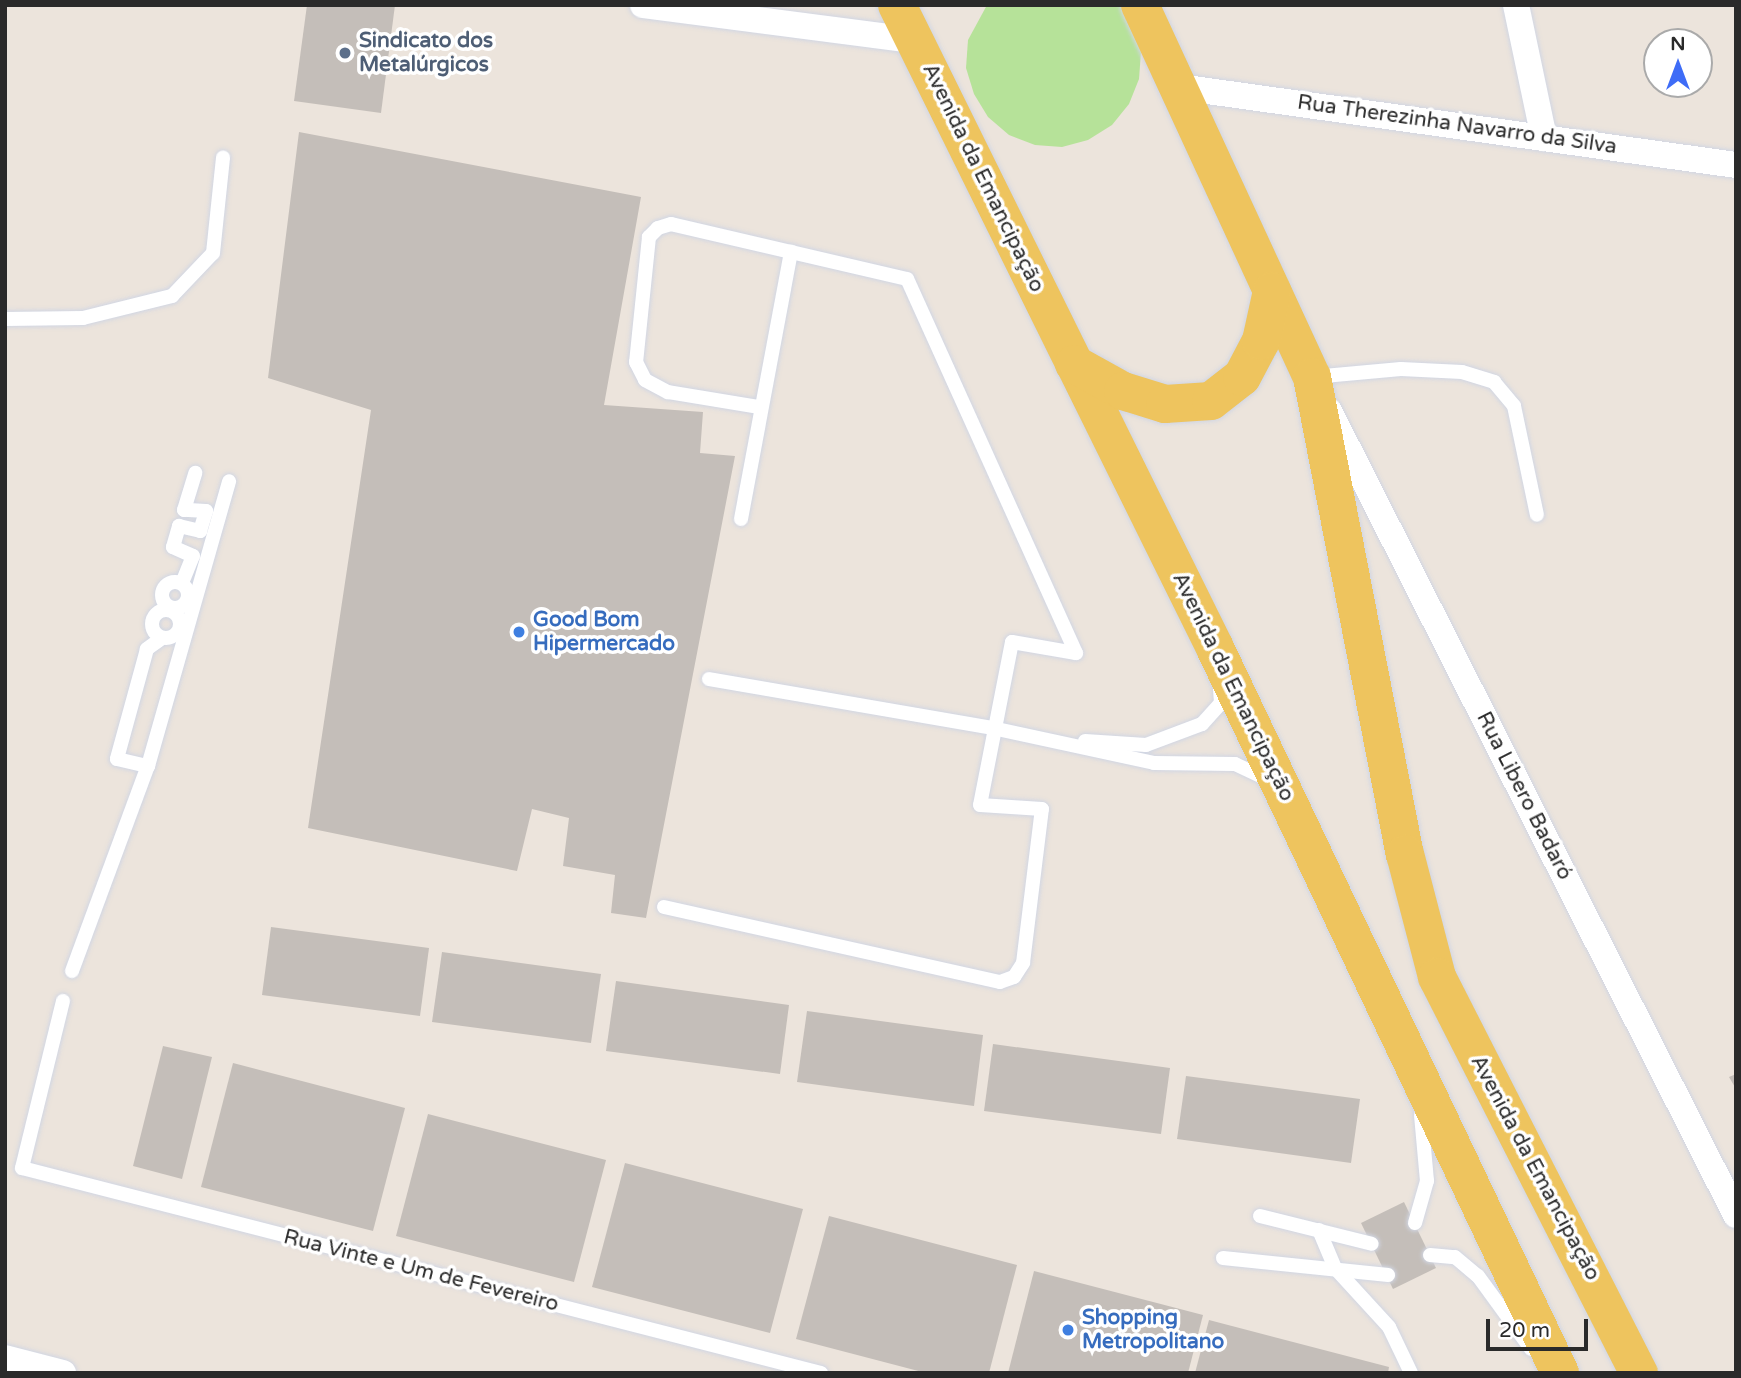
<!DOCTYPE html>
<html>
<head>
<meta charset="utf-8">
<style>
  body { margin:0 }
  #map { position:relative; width:1741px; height:1378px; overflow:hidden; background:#ece4dc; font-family:"Varela Round",sans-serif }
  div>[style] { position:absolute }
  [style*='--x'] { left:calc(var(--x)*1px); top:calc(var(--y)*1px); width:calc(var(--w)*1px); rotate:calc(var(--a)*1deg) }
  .green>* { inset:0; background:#b6e299 }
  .building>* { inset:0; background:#c4beb9 }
  .roads { filter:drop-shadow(0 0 2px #d1d6e3) drop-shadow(0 0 2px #d1d6e3) }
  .lane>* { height:14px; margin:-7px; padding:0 7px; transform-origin:7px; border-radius:7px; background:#fff }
  .lane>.ring { margin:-7px; padding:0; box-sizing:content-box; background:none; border:14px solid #fff; border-radius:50% }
  .street>* { height:26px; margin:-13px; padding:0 13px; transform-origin:13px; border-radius:13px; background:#fff }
  .primary>* { height:38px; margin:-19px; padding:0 19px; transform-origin:19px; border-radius:19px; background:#eec45e }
  .dots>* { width:19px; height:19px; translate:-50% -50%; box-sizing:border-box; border:4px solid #fff; border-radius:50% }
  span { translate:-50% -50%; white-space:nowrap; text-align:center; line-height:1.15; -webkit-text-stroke:7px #fff; paint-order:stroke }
  .service-label { font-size:21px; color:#4e5e75; font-weight:700 }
  .left { translate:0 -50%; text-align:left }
  .street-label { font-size:21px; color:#2a2a2a }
  .shop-label { font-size:21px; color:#366cbe; font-weight:700 }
  .frame { position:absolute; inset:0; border:7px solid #2a2a2a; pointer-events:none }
  .north { position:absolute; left:1643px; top:28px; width:70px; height:70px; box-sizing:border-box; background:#fff; border:2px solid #aaa; border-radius:50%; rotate:0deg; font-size:19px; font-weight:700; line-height:28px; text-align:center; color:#2a2a2a }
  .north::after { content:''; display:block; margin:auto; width:24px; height:32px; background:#3e6cf7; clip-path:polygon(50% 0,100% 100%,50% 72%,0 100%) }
  .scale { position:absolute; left:1486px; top:1319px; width:102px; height:32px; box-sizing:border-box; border:4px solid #2a2a2a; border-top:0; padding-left:9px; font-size:21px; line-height:24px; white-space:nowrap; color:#2a2a2a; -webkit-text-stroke:5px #fff; paint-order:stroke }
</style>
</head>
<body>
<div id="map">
  <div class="green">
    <div style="clip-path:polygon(987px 5px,1122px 5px,1141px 52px,1139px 79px,1129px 104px,1112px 125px,1088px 140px,1062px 147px,1035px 145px,1009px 135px,988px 117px,974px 94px,966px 68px,968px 40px)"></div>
  </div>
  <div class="building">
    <div style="clip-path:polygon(307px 5px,395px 5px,381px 113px,294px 101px)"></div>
    <div style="clip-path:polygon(299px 132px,641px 197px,604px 405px,703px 412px,700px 453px,735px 456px,646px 918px,611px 913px,615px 875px,563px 866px,569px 818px,532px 809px,517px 871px,308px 828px,371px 410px,268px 378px)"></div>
    <div style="clip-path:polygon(271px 927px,429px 948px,420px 1016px,262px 995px)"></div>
    <div style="clip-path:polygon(442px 952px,601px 974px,591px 1043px,432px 1022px)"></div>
    <div style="clip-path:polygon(616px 981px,789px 1005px,780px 1074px,606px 1051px)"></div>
    <div style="clip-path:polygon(807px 1011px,983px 1035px,974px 1106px,797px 1082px)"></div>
    <div style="clip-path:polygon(993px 1044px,1170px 1068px,1161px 1134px,984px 1111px)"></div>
    <div style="clip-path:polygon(163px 1046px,212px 1057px,182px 1179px,133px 1166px)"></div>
    <div style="clip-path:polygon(233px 1063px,405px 1108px,373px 1231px,201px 1187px)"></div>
    <div style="clip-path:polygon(1736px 1074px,1736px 1089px,1729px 1077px)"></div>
    <div style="clip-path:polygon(1186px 1076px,1360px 1099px,1351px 1163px,1177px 1139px)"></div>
    <div style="clip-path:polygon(428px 1114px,606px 1160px,574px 1282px,396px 1236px)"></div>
    <div style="clip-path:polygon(625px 1163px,803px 1209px,770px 1333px,592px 1287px)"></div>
    <div style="clip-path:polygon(1404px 1202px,1436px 1268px,1393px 1289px,1361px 1223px)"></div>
    <div style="clip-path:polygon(829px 1216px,1017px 1265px,989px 1373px,926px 1373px,796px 1339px)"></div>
    <div style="clip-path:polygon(1034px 1271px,1203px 1315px,1188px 1373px,1008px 1373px)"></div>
    <div style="clip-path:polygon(1209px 1320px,1389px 1367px,1388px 1373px,1195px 1373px)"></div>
  </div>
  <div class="roads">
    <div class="lane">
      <div style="--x:5;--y:319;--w:78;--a:-0.7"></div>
      <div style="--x:83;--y:318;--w:92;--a:-13.9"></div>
      <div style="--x:172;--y:296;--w:59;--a:-46.4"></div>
      <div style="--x:213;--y:253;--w:96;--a:-84"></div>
      <div style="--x:1313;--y:377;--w:88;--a:-5.2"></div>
      <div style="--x:1401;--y:369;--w:61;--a:2.8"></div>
      <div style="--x:1462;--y:372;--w:34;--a:17"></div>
      <div style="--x:1494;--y:382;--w:31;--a:50"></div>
      <div style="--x:1514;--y:406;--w:111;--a:78.1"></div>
      <div style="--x:741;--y:519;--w:272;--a:-79.4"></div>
      <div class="ring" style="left:162px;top:582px;width:12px;height:12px"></div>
      <div style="--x:182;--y:583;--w:29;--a:-68"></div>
      <div style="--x:193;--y:556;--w:22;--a:-156"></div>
      <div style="--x:173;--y:547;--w:22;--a:-74"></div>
      <div style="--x:179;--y:526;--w:22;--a:13"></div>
      <div style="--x:200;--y:531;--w:21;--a:-73"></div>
      <div style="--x:206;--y:511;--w:22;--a:-177"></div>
      <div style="--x:184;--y:510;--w:39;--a:-73"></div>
      <div class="ring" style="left:152px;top:610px;width:14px;height:14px"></div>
      <div style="--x:162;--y:638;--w:19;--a:144"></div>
      <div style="--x:147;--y:649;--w:114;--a:105.3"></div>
      <div style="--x:117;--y:759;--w:32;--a:13"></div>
      <div style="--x:148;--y:766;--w:296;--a:-74.1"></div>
      <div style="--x:709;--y:679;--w:292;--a:9.8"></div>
      <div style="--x:997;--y:729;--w:161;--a:12.2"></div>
      <div style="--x:1154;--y:763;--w:81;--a:0.7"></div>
      <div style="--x:1235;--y:764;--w:35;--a:25"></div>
      <div style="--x:1085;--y:741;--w:61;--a:3.8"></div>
      <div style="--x:1146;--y:745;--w:60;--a:-20.6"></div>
      <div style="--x:1202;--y:724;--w:28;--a:-48"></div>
      <div style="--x:1221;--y:703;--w:15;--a:-94"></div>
      <div style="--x:664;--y:907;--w:344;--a:12.6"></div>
      <div style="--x:1000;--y:982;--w:15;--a:-20"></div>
      <div style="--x:1014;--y:977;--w:17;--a:-57"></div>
      <div style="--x:1023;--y:963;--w:155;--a:-83"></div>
      <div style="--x:1042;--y:809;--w:62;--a:-176.3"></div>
      <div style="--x:980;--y:805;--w:166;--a:-78.9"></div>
      <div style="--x:1012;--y:642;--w:65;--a:9.8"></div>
      <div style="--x:1076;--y:653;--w:410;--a:-114.3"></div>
      <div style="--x:907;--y:279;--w:242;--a:-166.9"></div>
      <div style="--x:671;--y:224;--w:14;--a:163"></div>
      <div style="--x:658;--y:228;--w:13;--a:135"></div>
      <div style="--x:649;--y:237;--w:126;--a:95.9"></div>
      <div style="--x:636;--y:362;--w:20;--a:63"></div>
      <div style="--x:645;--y:380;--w:26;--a:28"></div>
      <div style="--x:668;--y:392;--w:92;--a:9.4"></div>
      <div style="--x:72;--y:971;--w:219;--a:-69.7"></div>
      <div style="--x:63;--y:1001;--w:172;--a:103.8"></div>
      <div style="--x:22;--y:1168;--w:825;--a:14.39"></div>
      <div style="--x:1260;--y:1216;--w:115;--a:14"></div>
      <div style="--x:1415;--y:1223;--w:44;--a:-74.1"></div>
      <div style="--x:1427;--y:1181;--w:66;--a:-95.2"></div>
      <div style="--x:1319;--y:1230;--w:41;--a:67.2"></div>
      <div style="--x:1335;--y:1268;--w:80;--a:47.5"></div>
      <div style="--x:1389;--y:1327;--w:51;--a:64.4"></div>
      <div style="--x:1430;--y:1255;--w:25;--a:5"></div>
      <div style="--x:1455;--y:1257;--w:30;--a:40"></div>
      <div style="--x:1478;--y:1276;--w:90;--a:54"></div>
      <div style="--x:1223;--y:1258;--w:166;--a:5.9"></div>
    </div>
    <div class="street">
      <div style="--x:643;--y:5;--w:273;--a:7.4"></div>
      <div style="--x:1516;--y:5;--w:136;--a:78.1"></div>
      <div style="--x:1179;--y:87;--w:562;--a:7.97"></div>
      <div style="--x:1329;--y:411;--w:901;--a:63.15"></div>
      <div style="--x:5;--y:1358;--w:60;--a:14.5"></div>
    </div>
    <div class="primary">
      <div style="--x:897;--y:5;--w:717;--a:63.68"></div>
      <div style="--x:1215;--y:648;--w:803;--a:64.55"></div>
      <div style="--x:1140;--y:5;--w:410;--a:65.2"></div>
      <div style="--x:1312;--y:377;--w:486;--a:79"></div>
      <div style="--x:1405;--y:854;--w:127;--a:75.4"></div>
      <div style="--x:1437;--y:977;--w:445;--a:63"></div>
      <div style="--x:1074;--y:364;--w:56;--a:28.9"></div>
      <div style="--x:1123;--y:391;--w:44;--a:17.2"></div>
      <div style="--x:1165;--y:404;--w:46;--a:-3.7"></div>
      <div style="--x:1211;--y:401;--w:39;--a:-38"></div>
      <div style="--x:1242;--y:377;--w:41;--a:-62.2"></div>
      <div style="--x:1261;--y:341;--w:51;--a:-77.6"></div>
    </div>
  </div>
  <div class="dots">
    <div style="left:345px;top:53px;background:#5c6f8a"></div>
    <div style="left:519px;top:632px;background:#3f7fe0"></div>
    <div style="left:1068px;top:1330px;background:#3f7fe0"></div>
  </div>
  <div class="service-label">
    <span class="left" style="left:359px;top:53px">Sindicato dos<br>Metalúrgicos</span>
  </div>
  <div class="street-label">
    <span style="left:1457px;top:125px;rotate:8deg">Rua Therezinha Navarro da Silva</span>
    <span style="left:983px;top:178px;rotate:64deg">Avenida da Emancipação</span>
    <span style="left:1233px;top:687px;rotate:64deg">Avenida da Emancipação</span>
    <span style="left:1524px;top:796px;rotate:63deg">Rua Libero Badaró</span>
    <span style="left:1535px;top:1168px;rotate:62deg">Avenida da Emancipação</span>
    <span style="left:421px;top:1271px;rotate:14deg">Rua Vinte e Um de Fevereiro</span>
  </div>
  <div class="shop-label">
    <span class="left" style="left:533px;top:632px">Good Bom<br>Hipermercado</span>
    <span class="left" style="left:1082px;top:1330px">Shopping<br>Metropolitano</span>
  </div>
  <div class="frame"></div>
  <div class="north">N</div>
  <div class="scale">20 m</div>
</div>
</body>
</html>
